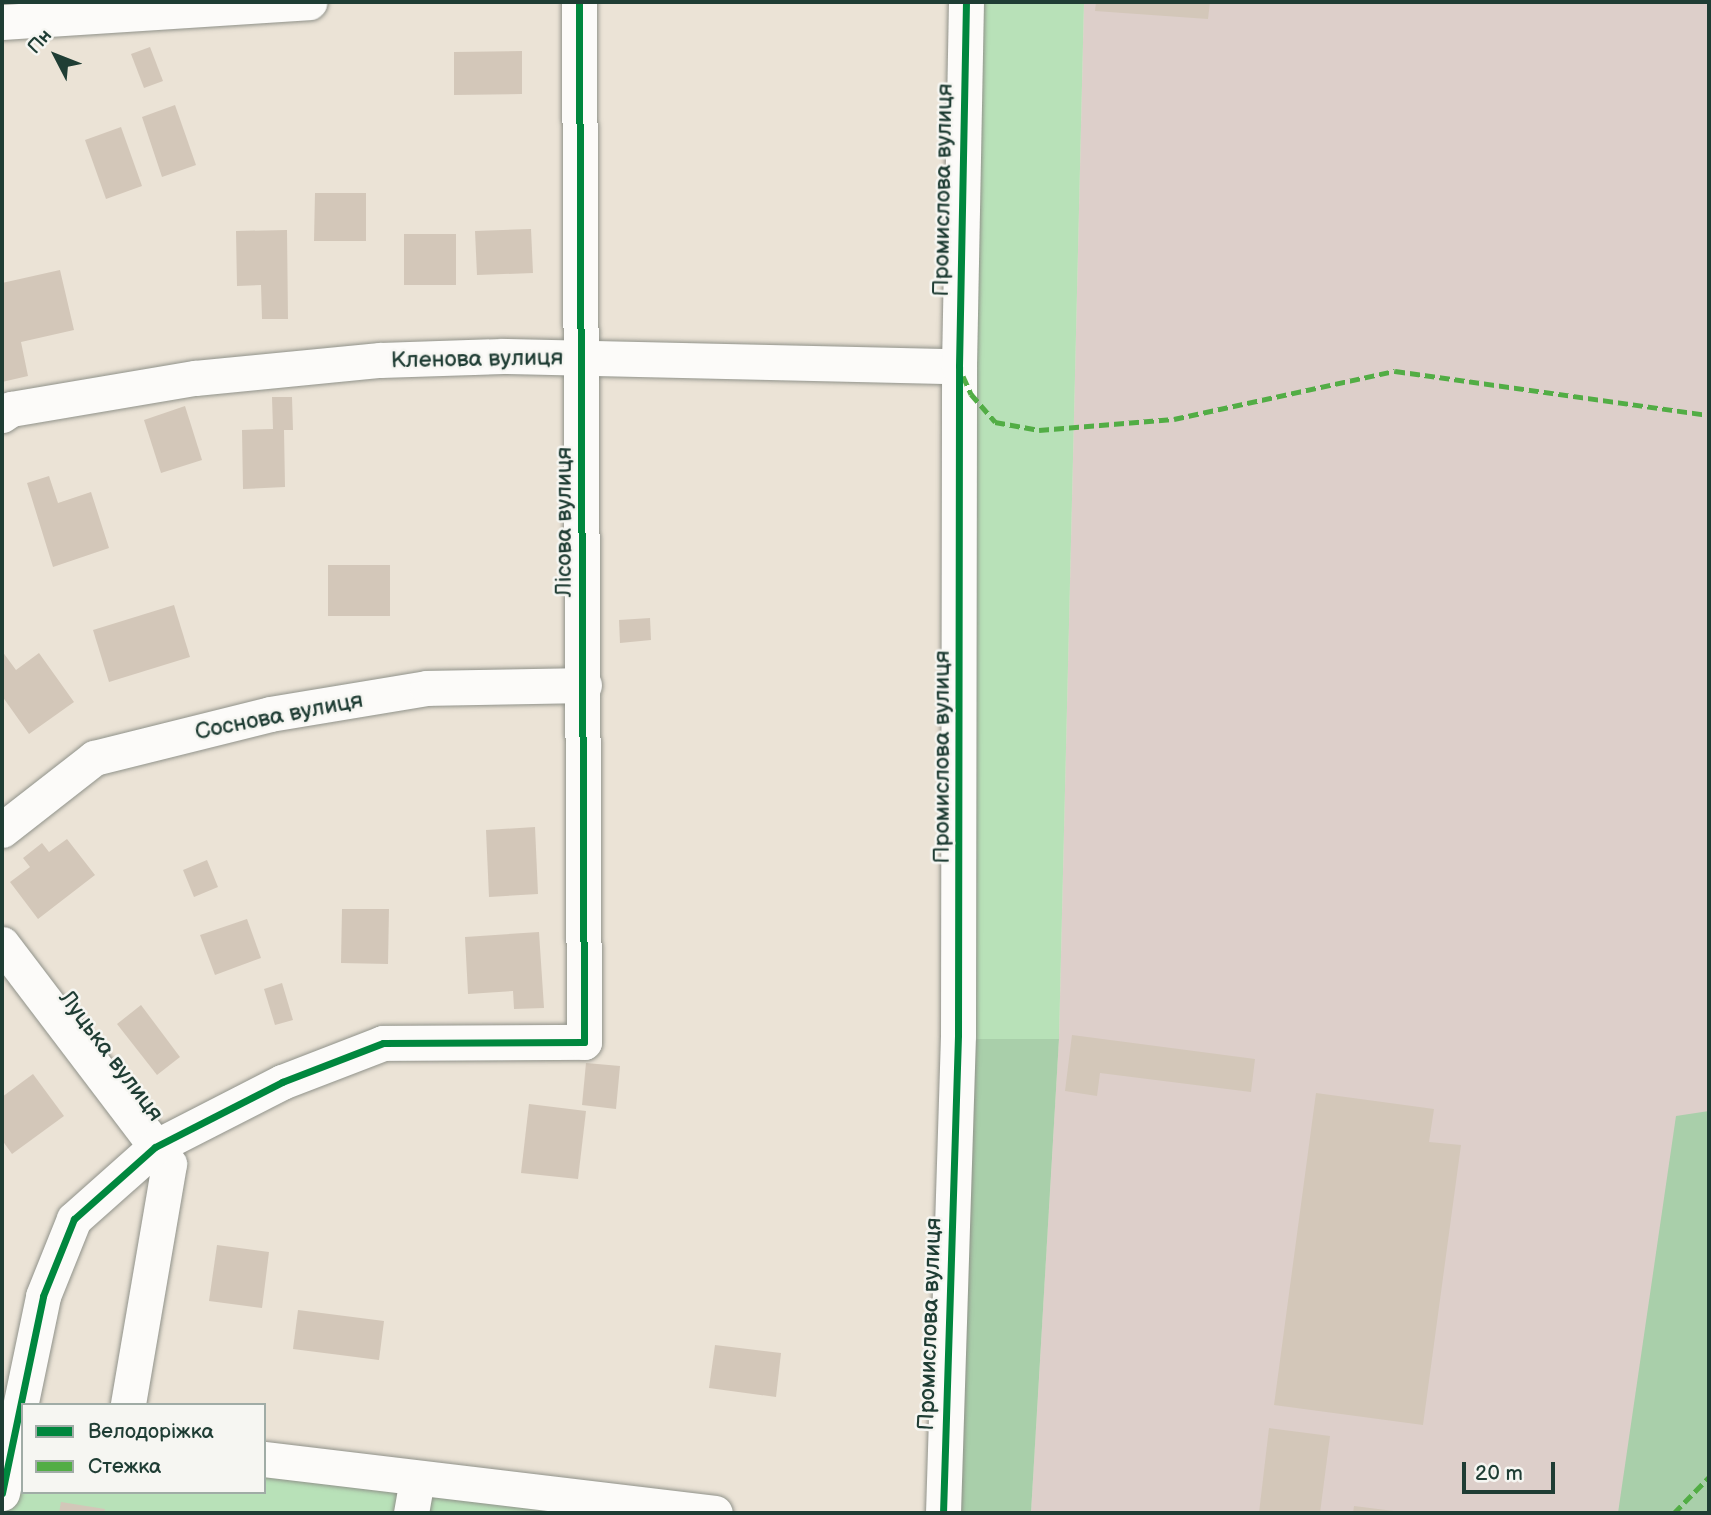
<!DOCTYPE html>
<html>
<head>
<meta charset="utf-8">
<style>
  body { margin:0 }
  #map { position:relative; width:1711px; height:1515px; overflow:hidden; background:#ebe3d6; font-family:"Balsamiq Sans",sans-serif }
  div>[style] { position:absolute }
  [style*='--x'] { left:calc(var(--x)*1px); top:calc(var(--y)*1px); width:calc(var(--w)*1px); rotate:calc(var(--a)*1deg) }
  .industrial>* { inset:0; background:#ddcfca }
  .green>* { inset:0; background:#b8e1b8 }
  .forest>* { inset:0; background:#a9cfaa }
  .building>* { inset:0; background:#d3c7b9 }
  .roads { filter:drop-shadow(0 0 2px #90928a) drop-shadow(0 0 2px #90928a) }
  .minor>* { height:35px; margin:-17.5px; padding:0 17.5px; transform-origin:17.5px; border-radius:17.5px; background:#fcfbf9 }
  .quiet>* { height:5px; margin-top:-2.5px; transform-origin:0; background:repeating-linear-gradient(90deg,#52ad45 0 10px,transparent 0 15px) }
  .cycleway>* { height:7px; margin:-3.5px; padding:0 3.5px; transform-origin:3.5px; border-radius:3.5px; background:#00873e }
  span { translate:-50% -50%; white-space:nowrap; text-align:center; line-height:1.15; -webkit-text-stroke:5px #f6f6f2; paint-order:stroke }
  .street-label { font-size:23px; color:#1f3d34 }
  .frame { position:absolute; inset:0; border:4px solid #1f3d34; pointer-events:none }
  .legend { position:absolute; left:21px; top:1403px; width:245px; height:91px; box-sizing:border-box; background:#f6f6f2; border:2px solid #a0aca6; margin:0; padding:9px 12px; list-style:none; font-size:21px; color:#1f3d34 }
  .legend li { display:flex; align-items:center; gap:14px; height:35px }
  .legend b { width:35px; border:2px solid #a0aca6 }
  .north { position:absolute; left:21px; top:21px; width:70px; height:70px; -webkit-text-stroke:5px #f6f6f2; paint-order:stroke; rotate:312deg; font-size:19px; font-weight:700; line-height:28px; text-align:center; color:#1f3d34 }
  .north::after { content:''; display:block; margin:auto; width:24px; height:32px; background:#1f3d34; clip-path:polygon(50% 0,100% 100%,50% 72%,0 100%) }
  .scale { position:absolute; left:1462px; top:1462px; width:93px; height:32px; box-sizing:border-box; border:4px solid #1f3d34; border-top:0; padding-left:9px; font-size:21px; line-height:24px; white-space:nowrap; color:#1f3d34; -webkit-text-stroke:5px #f6f6f2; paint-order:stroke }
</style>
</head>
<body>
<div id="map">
  <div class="industrial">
    <div style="clip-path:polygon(1084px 2px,1709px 2px,1709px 1513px,1031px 1513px,1059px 1039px)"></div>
  </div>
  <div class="green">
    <div style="clip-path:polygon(978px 2px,1084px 2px,1059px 1039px,970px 1039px)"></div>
    <div style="clip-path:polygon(2px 1441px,23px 1443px,23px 1492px,264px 1492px,264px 1476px,602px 1513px,2px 1513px)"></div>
  </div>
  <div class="forest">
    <div style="clip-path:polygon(970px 1039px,1059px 1039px,1031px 1513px,959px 1513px)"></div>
    <div style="clip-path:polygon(1709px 1111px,1709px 1513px,1618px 1513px,1676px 1116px)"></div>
  </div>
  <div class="building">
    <div style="clip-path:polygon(1096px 2px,1210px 2px,1208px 19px,1095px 11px)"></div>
    <div style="clip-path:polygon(150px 47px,163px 81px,144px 88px,131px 54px)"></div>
    <div style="clip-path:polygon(522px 51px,522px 94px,454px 95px,454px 52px)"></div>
    <div style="clip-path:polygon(175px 105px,196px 165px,162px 177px,142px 117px)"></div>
    <div style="clip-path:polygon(121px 127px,142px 186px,106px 199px,85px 140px)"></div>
    <div style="clip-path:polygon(315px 193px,366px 193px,366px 241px,314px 241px)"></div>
    <div style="clip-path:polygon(531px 229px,533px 273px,477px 275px,475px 231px)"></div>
    <div style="clip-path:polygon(287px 230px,288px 319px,262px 319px,261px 285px,237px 286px,236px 231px)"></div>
    <div style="clip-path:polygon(404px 234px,456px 234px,456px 285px,404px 285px)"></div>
    <div style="clip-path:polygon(60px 270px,74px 330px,21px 342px,28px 376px,2px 382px,2px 283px)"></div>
    <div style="clip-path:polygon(272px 397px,292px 397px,293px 430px,284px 430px,285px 487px,243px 489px,242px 430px,273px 429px)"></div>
    <div style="clip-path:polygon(185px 406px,202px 460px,161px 473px,144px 420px)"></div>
    <div style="clip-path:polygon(49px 476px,58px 503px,91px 492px,109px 548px,53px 567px,27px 483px)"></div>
    <div style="clip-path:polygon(328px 565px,390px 565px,390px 616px,328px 616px)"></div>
    <div style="clip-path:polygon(174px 605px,190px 657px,109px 682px,93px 630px)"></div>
    <div style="clip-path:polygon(650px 618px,651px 640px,620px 643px,619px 620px)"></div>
    <div style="clip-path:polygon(2px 651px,16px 670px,39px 653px,74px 702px,29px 734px,2px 696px)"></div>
    <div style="clip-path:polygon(535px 827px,538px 894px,489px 897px,486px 830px)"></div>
    <div style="clip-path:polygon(67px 839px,95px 875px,38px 919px,10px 882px,30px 867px,23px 858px,42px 843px,49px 852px)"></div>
    <div style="clip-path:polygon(207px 860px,218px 887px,194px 897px,183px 870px)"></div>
    <div style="clip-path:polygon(342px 909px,389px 909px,388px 964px,341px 963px)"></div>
    <div style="clip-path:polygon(247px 919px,261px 958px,215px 975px,200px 935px)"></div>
    <div style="clip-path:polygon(539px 932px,544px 1008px,514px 1009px,513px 991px,468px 994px,465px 937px)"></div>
    <div style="clip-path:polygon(282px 983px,293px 1020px,275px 1025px,264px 989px)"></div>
    <div style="clip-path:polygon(141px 1005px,180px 1057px,157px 1075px,117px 1024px)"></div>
    <div style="clip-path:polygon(1072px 1035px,1255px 1059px,1251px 1092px,1100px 1073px,1097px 1096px,1065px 1091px)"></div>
    <div style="clip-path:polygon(586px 1063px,620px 1066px,616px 1109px,582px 1105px)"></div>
    <div style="clip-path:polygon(33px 1074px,64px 1116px,12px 1154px,2px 1140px,2px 1097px)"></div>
    <div style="clip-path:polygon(1316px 1093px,1434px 1109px,1429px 1142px,1461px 1145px,1423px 1425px,1274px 1405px)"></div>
    <div style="clip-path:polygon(529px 1104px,586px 1111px,578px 1179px,521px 1173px)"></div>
    <div style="clip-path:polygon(217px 1245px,269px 1252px,262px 1308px,209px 1301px)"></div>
    <div style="clip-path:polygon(298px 1310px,384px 1321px,379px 1360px,293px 1349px)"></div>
    <div style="clip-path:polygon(715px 1345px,781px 1353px,776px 1397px,709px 1388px)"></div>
    <div style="clip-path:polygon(1269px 1428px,1330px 1436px,1320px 1513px,1259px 1513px)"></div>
    <div style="clip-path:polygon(61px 1502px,105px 1509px,104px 1513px,59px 1513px)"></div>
    <div style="clip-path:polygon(1354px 1506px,1402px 1512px,1402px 1513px,1353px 1513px)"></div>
  </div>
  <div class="roads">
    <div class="minor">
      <div style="--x:2;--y:22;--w:308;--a:-3.7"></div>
      <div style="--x:2;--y:415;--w:11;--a:-34"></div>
      <div style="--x:11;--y:409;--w:187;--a:-9.6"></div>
      <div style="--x:195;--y:378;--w:186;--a:-5.6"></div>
      <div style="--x:380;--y:360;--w:123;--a:-1.9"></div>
      <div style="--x:503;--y:356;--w:456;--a:1.3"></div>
      <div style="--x:2;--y:830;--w:117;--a:-38"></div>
      <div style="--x:94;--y:758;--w:181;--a:-14"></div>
      <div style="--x:270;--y:714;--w:159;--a:-9.4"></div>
      <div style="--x:427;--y:688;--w:157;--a:-1.1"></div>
      <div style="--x:2;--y:944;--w:276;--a:52.8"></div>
      <div style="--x:169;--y:1164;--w:244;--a:99.7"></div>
      <div style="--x:264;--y:1459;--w:454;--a:6.8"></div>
      <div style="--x:2;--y:1493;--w:201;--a:-78.2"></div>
      <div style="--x:43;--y:1296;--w:83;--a:-68.1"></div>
      <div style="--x:74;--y:1219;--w:108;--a:-41.6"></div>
      <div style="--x:155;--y:1147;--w:143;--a:-27.1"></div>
      <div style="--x:282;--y:1082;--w:108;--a:-21.1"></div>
      <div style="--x:383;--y:1043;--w:201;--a:-0.3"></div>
      <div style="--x:584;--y:1042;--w:1040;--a:-90.28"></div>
      <div style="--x:411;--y:1513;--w:34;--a:-80"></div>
      <div style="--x:943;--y:1513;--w:478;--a:-88.2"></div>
      <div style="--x:958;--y:1035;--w:669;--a:-89.91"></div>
      <div style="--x:959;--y:366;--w:364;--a:-88.9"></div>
    </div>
  </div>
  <div class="quiet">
    <div style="--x:963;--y:376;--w:20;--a:66"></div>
    <div style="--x:971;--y:394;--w:37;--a:49"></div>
    <div style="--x:995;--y:422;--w:45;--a:10.3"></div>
    <div style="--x:1039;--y:430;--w:135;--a:-4.7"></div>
    <div style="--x:1174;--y:419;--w:226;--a:-12.3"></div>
    <div style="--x:1395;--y:371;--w:317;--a:8"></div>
    <div style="--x:1674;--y:1513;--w:50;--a:-45.8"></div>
  </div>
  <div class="cycleway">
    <div style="--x:2;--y:1493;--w:201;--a:-78.2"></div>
    <div style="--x:43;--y:1296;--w:83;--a:-68.1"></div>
    <div style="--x:74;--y:1219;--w:108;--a:-41.6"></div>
    <div style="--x:155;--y:1147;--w:143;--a:-27.1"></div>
    <div style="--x:282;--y:1082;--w:108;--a:-21.1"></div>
    <div style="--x:383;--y:1043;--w:201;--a:-0.3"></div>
    <div style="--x:584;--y:1042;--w:1040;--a:-90.28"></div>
    <div style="--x:943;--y:1513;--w:478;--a:-88.2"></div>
    <div style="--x:958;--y:1035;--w:669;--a:-89.91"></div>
    <div style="--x:959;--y:366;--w:364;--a:-88.9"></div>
  </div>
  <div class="street-label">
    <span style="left:943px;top:190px;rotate:-89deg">Промислова вулиця</span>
    <span style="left:477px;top:359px;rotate:-1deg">Кленова вулиця</span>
    <span style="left:564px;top:522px;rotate:-90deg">Лісова вулиця</span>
    <span style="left:279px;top:716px;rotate:-11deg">Соснова вулиця</span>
    <span style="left:942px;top:757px;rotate:-90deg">Промислова вулиця</span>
    <span style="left:111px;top:1056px;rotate:53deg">Луцька вулиця</span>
    <span style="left:930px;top:1324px;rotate:-88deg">Промислова вулиця</span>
  </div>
  <div class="frame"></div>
  <ul class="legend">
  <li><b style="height:9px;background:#00873e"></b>Велодоріжка</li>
  <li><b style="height:9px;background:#52ad45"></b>Стежка</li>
  </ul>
  <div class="north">Пн</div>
  <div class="scale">20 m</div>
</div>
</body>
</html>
